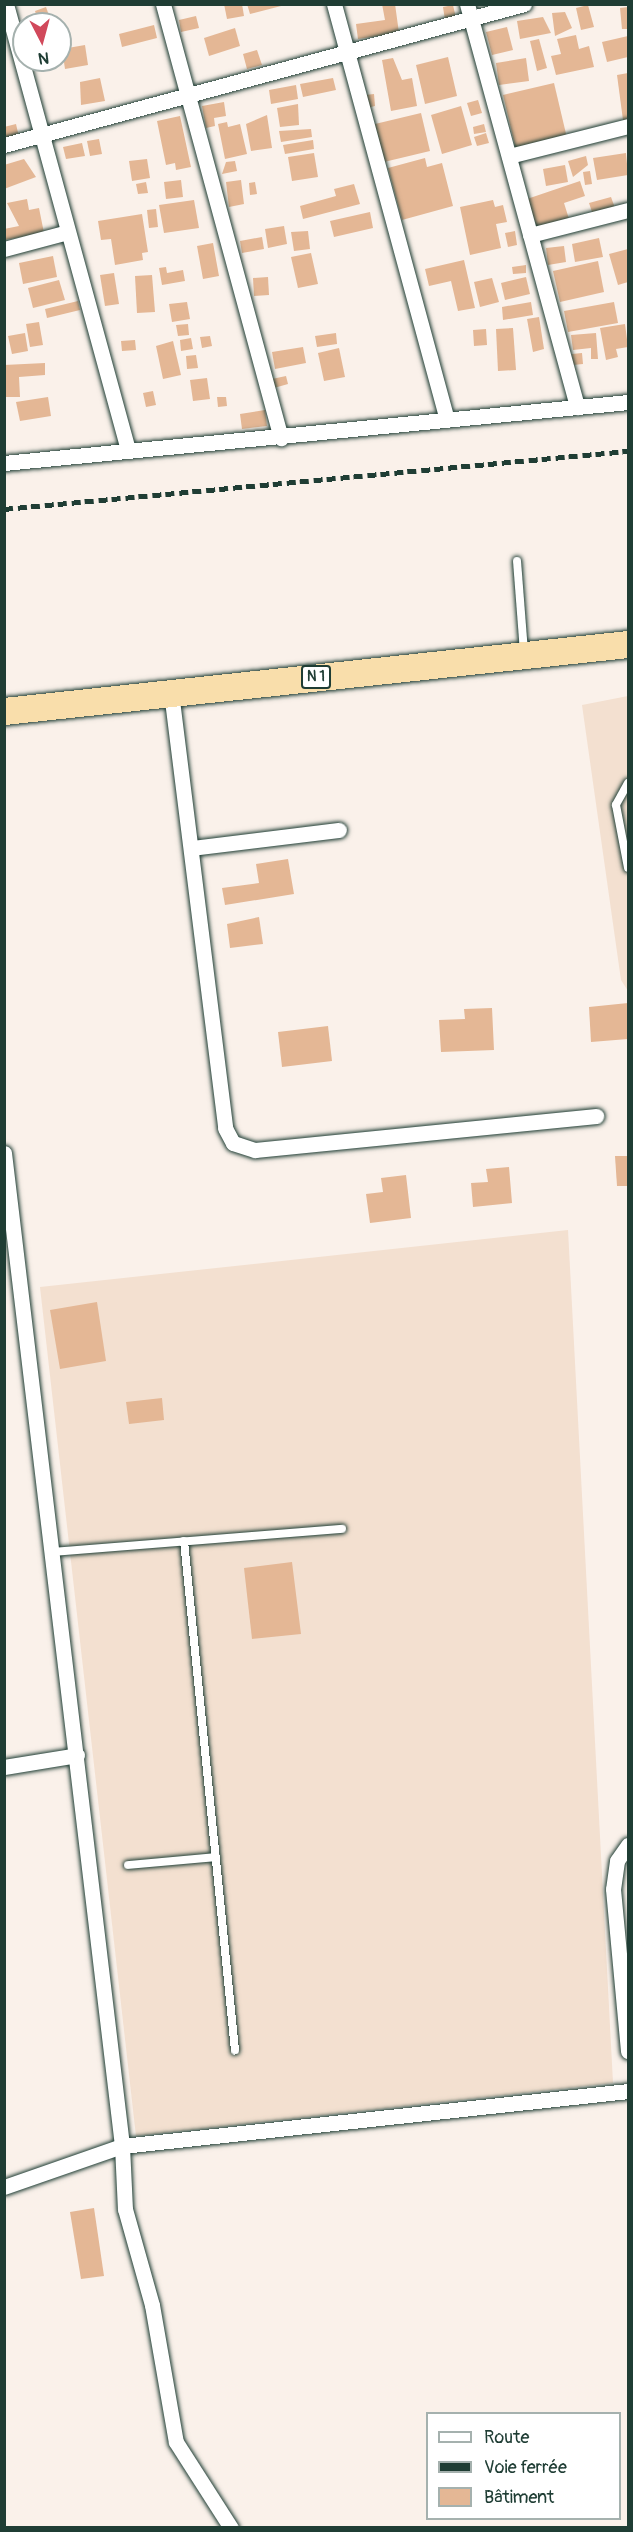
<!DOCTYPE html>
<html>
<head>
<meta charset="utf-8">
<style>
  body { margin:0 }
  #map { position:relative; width:633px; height:2532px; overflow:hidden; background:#faf1ea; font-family:Pangolin,sans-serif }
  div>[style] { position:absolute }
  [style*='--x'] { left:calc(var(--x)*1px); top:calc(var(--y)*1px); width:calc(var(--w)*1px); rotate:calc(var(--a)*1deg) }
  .built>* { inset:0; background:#f3e0d0 }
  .building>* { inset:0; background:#e4b795 }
  .roads { filter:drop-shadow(0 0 2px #1f3d34) drop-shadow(0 0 2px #1f3d34) }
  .lane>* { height:8px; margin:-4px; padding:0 4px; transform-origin:4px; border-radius:4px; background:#fff }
  .street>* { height:15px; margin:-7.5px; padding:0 7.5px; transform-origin:7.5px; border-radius:7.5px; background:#fff }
  .highway>* { height:27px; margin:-13.5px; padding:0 13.5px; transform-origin:13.5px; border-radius:13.5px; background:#f9deab }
  .rail>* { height:4.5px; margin-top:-2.25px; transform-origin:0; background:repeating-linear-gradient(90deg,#1f3d34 0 9px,transparent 0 13.5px) }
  span { translate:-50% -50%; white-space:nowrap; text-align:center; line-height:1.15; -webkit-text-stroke:5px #fff; paint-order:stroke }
  .shield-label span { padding:2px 4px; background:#fff; border:2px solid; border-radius:4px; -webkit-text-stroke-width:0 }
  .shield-label { font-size:14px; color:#1f3d34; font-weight:700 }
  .frame { position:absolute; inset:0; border:6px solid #1f3d34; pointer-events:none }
  .legend { position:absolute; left:426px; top:2412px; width:195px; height:108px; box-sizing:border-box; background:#fff; border:2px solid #a5b1ae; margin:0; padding:8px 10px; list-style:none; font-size:18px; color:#1f3d34 }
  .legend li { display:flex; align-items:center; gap:12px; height:30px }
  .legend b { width:30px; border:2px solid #a5b1ae }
  .north { position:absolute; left:12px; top:12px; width:60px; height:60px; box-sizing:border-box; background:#fff; border:2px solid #a5b1ae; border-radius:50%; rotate:174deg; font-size:16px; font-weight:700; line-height:24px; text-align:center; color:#1f3d34 }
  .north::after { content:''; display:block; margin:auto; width:21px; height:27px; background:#d1495b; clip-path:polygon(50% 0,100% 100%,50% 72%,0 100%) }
</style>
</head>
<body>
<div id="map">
  <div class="built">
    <div style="clip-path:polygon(628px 696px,628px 991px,621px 980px,582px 705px)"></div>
    <div style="clip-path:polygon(568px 1230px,613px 2083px,136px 2136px,40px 1287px)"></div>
  </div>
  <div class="building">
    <div style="clip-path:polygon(224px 4px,242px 4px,244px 16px,227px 19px)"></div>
    <div style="clip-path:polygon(247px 4px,284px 4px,285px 5px,250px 14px)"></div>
    <div style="clip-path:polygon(382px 4px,395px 4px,399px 33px,358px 39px,356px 24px,385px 20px)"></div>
    <div style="clip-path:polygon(453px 5px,456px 18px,445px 20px,443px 7px)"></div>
    <div style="clip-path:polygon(588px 5px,594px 27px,581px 30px,576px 8px)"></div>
    <div style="clip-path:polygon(46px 7px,52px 24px,39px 24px,35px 11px)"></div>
    <div style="clip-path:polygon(628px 7px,628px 29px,622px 29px,620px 8px)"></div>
    <div style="clip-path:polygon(565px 12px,572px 28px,555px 36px,552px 13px)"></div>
    <div style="clip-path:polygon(196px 16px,199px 28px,181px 32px,179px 20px)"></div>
    <div style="clip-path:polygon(543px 17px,551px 33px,520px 39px,517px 21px)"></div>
    <div style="clip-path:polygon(154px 25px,157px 38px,122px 47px,119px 34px)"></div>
    <div style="clip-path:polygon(507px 27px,513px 50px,492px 55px,486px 32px)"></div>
    <div style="clip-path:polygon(235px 28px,240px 46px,209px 56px,204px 38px)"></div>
    <div style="clip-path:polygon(576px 35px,579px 49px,589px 46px,594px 67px,556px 75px,551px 56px,561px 54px,557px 39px)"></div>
    <div style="clip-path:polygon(628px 36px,628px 57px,607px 62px,602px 42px)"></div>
    <div style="clip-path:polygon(539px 39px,547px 68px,537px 71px,530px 41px)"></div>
    <div style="clip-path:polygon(85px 45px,88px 65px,65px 69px,62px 49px)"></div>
    <div style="clip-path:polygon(257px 50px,262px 65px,247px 69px,243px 54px)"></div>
    <div style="clip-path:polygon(448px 57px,457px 96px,425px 104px,416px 65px)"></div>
    <div style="clip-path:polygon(393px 58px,402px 80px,412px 78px,417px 106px,391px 111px,382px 60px)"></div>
    <div style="clip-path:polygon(526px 58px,529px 81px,499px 85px,496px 63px)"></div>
    <div style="clip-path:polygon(628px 73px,628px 120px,623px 120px,617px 75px)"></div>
    <div style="clip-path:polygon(100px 78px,105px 101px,81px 105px,80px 82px)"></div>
    <div style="clip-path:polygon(333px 78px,336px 90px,303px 97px,300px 84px)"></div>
    <div style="clip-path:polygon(554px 83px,567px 138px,516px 150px,503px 95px)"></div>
    <div style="clip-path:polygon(296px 85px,298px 99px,271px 104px,269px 90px)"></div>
    <div style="clip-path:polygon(374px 94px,375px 106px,367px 108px,365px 95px)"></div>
    <div style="clip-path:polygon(478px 100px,482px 113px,471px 116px,467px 103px)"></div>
    <div style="clip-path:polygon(224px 102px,226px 116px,214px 118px,215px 126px,206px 128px,202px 106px)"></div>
    <div style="clip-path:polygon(298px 104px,299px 125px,280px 127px,277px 108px)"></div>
    <div style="clip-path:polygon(461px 106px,472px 145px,442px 154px,431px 115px)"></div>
    <div style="clip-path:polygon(421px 113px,430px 151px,384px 162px,375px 124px)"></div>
    <div style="clip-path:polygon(267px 115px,272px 148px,251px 151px,246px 124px)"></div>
    <div style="clip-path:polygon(180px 116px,191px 167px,176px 170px,175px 163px,166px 165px,157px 121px)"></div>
    <div style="clip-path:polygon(227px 122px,228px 127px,240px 124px,247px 154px,225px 159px,218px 124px)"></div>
    <div style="clip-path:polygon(16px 124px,19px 137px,4px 141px,4px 127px)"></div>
    <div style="clip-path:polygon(484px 124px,486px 132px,474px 134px,473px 127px)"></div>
    <div style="clip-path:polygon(311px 129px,312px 137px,281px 142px,279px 131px)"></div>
    <div style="clip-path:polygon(486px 133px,489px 143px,477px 146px,474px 137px)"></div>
    <div style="clip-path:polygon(99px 139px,102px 154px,90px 156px,87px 141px)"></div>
    <div style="clip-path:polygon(313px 140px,314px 149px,285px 154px,283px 145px)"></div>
    <div style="clip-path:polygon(82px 143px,85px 156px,66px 159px,63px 147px)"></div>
    <div style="clip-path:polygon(314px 153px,318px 177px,292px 181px,288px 157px)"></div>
    <div style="clip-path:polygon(626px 153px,628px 175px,597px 180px,593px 158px)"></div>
    <div style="clip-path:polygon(586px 156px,588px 165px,573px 177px,568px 161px)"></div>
    <div style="clip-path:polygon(425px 158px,427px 167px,442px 163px,453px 206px,402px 220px,388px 168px)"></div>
    <div style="clip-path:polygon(24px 159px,36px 177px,4px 189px,4px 165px)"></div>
    <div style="clip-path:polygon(147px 159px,150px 178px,132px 181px,129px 161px)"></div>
    <div style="clip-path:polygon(235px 161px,237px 171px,222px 174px,226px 162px)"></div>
    <div style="clip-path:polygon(565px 165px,568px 182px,546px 186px,543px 169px)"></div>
    <div style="clip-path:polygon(590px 171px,592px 184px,585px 185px,583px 172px)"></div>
    <div style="clip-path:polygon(181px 180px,183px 197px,166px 199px,164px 182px)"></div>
    <div style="clip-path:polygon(241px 180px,244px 204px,229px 207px,226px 182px)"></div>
    <div style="clip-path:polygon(580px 181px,585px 196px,564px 203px,569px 219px,538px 230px,527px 199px)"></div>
    <div style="clip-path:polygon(146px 182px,148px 193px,138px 194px,136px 184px)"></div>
    <div style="clip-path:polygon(255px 182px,257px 194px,250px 195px,249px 183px)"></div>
    <div style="clip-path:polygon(354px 184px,360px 204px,303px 219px,300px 206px,336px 196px,334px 189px)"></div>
    <div style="clip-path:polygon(611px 197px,615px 208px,593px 215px,589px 203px)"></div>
    <div style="clip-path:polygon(27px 199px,29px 210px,39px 208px,44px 233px,4px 240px,4px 229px,19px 226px,7px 203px)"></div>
    <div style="clip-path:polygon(194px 200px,199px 228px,164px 233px,159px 205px)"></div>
    <div style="clip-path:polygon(493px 200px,495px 207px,503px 205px,507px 222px,496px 224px,501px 248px,470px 255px,460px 207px)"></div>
    <div style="clip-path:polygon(156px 209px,158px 227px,149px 228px,147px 210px)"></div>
    <div style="clip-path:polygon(370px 212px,373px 228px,334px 237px,330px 221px)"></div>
    <div style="clip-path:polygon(142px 214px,148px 252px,142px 253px,143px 260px,115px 265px,111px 239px,101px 240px,98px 221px)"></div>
    <div style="clip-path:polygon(284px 226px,287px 244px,268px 248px,265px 229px)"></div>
    <div style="clip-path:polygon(308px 231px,310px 249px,294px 251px,291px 232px)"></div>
    <div style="clip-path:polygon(515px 231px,517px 245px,508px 247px,505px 233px)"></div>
    <div style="clip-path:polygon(262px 237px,264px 249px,242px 253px,240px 241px)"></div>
    <div style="clip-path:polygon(599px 238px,603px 257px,575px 262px,572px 244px)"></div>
    <div style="clip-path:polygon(213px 243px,219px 276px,203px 279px,197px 246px)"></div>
    <div style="clip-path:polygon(564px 246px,566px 262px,548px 265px,546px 248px)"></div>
    <div style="clip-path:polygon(628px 249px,628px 282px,618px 285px,609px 254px)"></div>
    <div style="clip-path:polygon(311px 253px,318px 284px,298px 288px,291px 257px)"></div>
    <div style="clip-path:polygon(53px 256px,57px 277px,23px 284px,19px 263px)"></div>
    <div style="clip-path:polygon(464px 260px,475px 308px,458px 311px,451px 281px,429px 286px,425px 269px)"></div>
    <div style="clip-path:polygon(598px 261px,604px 292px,560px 302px,553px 271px)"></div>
    <div style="clip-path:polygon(526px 265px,526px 273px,513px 274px,512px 267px)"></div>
    <div style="clip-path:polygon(166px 267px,167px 273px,183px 270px,185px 281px,162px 285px,159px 268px)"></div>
    <div style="clip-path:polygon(114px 273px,119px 304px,105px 306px,100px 275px)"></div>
    <div style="clip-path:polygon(152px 275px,155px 312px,137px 313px,135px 276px)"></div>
    <div style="clip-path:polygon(268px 277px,269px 295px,254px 296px,253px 278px)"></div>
    <div style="clip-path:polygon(526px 277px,530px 294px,505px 300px,501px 283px)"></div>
    <div style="clip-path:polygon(492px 278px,499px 302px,480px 307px,474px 282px)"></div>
    <div style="clip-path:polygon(59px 280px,65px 300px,33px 308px,28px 288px)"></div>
    <div style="clip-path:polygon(78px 301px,80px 310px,47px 318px,45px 309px)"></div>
    <div style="clip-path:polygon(187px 302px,190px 319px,172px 322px,169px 304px)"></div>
    <div style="clip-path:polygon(531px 302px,533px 315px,503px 320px,502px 307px)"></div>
    <div style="clip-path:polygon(614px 302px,618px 323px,568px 332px,564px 311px)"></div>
    <div style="clip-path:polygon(539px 317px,544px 349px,533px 352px,527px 319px)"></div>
    <div style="clip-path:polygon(39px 322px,43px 345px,30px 347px,26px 324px)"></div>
    <div style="clip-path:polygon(188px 324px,189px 335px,178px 336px,176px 325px)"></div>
    <div style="clip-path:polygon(625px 324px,628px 347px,616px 349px,618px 357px,606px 360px,600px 328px)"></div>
    <div style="clip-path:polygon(513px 328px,516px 370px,498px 371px,496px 329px)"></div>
    <div style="clip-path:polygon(486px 329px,487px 345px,474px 346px,473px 330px)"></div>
    <div style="clip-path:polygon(25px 333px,28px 351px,12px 354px,8px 336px)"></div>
    <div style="clip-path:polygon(336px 333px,337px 344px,317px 347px,315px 336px)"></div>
    <div style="clip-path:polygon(596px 333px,598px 359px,591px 359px,591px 348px,573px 350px,571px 335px)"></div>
    <div style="clip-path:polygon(210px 336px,212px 346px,202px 348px,200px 337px)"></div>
    <div style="clip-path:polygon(191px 338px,193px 349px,181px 351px,180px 340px)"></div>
    <div style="clip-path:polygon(135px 340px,136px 350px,122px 351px,121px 341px)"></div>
    <div style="clip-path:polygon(173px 341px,181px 375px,163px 379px,156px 346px)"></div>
    <div style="clip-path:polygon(303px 347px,306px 363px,275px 369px,272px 352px)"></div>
    <div style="clip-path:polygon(339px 348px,345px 377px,324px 381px,318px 353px)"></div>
    <div style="clip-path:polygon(582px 353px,583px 364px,573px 365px,572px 354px)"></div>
    <div style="clip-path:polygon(196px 355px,198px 368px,187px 369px,186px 356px)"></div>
    <div style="clip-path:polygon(45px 363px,45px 375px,19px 377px,20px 397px,5px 397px,4px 365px)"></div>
    <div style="clip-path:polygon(286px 376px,288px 384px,274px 388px,272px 379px)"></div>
    <div style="clip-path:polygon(207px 378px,210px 399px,193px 401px,190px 380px)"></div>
    <div style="clip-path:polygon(153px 391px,156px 405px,146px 407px,143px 393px)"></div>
    <div style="clip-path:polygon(48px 397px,51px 416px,20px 421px,16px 402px)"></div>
    <div style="clip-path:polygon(217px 397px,226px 397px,227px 406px,218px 407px)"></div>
    <div style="clip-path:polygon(265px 410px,267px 426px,242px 429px,240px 414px)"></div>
    <div style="clip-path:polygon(288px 859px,294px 894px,225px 905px,222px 888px,259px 883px,256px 864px)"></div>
    <div style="clip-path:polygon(259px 917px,263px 944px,230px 948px,227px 924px)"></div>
    <div style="clip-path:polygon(628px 1003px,628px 1039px,591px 1042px,589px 1007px)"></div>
    <div style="clip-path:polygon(492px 1008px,494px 1050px,441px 1052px,439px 1020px,465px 1019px,464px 1009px)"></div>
    <div style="clip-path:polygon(328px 1026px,332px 1061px,282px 1067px,278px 1032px)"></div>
    <div style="clip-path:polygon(615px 1156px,628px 1156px,628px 1186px,617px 1186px)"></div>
    <div style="clip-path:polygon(509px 1167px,512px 1203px,473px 1207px,471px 1183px,488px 1182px,486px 1169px)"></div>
    <div style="clip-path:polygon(406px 1175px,411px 1218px,370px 1223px,366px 1194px,383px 1192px,381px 1178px)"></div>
    <div style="clip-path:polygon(97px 1302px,106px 1361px,60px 1369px,50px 1310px)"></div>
    <div style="clip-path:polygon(162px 1398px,164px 1420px,129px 1424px,126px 1402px)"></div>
    <div style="clip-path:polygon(292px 1562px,301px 1634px,252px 1639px,244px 1568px)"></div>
    <div style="clip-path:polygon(94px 2208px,104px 2276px,81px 2279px,70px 2212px)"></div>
  </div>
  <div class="roads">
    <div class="lane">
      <div style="--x:517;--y:561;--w:90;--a:85.6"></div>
      <div style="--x:628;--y:783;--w:25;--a:119"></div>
      <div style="--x:616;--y:805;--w:64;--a:79.2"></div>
      <div style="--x:184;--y:1541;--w:512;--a:84.28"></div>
      <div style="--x:53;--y:1552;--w:290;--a:-4.6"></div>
      <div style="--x:128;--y:1865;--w:88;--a:-5.2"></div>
    </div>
    <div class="street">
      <div style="--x:6;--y:4;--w:463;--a:74.7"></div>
      <div style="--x:163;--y:4;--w:450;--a:74.8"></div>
      <div style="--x:334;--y:4;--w:431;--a:74.8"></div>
      <div style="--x:467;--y:4;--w:418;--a:74.7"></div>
      <div style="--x:4;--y:145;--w:539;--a:-15.17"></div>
      <div style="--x:509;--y:156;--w:123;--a:-14.1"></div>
      <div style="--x:530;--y:235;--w:101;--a:-14.3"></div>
      <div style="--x:4;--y:249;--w:66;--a:-14.9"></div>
      <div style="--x:4;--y:463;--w:627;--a:-5.58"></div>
      <div style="--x:171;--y:692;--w:439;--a:82.9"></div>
      <div style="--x:225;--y:1128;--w:17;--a:62"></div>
      <div style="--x:233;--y:1143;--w:23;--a:18"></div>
      <div style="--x:255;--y:1150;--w:343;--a:-5.7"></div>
      <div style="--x:192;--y:848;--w:148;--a:-7"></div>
      <div style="--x:4;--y:1153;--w:1000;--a:83.22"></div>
      <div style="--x:122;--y:2146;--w:509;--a:-6.2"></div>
      <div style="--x:4;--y:1767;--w:74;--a:-9.3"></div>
      <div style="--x:628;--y:1845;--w:19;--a:125"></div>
      <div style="--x:617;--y:1861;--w:28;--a:98"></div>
      <div style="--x:613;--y:1889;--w:163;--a:84.7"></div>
      <div style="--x:4;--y:2187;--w:125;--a:-19.2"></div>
      <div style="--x:122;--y:2146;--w:63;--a:87.3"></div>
      <div style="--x:125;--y:2209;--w:100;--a:74.3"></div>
      <div style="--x:152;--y:2305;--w:139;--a:80.1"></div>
      <div style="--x:176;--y:2442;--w:102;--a:57.4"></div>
    </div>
    <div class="highway">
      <div style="--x:4;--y:711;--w:628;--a:-6.13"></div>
    </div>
  </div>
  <div class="rail">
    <div style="--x:4;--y:509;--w:627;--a:-5.31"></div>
  </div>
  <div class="shield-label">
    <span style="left:316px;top:677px">N 1</span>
  </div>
  <div class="frame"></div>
  <ul class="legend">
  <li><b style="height:8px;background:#fff"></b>Route</li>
  <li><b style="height:8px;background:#1f3d34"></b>Voie ferrée</li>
  <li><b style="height:16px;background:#e4b795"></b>Bâtiment</li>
  </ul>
  <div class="north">N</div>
</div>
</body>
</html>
